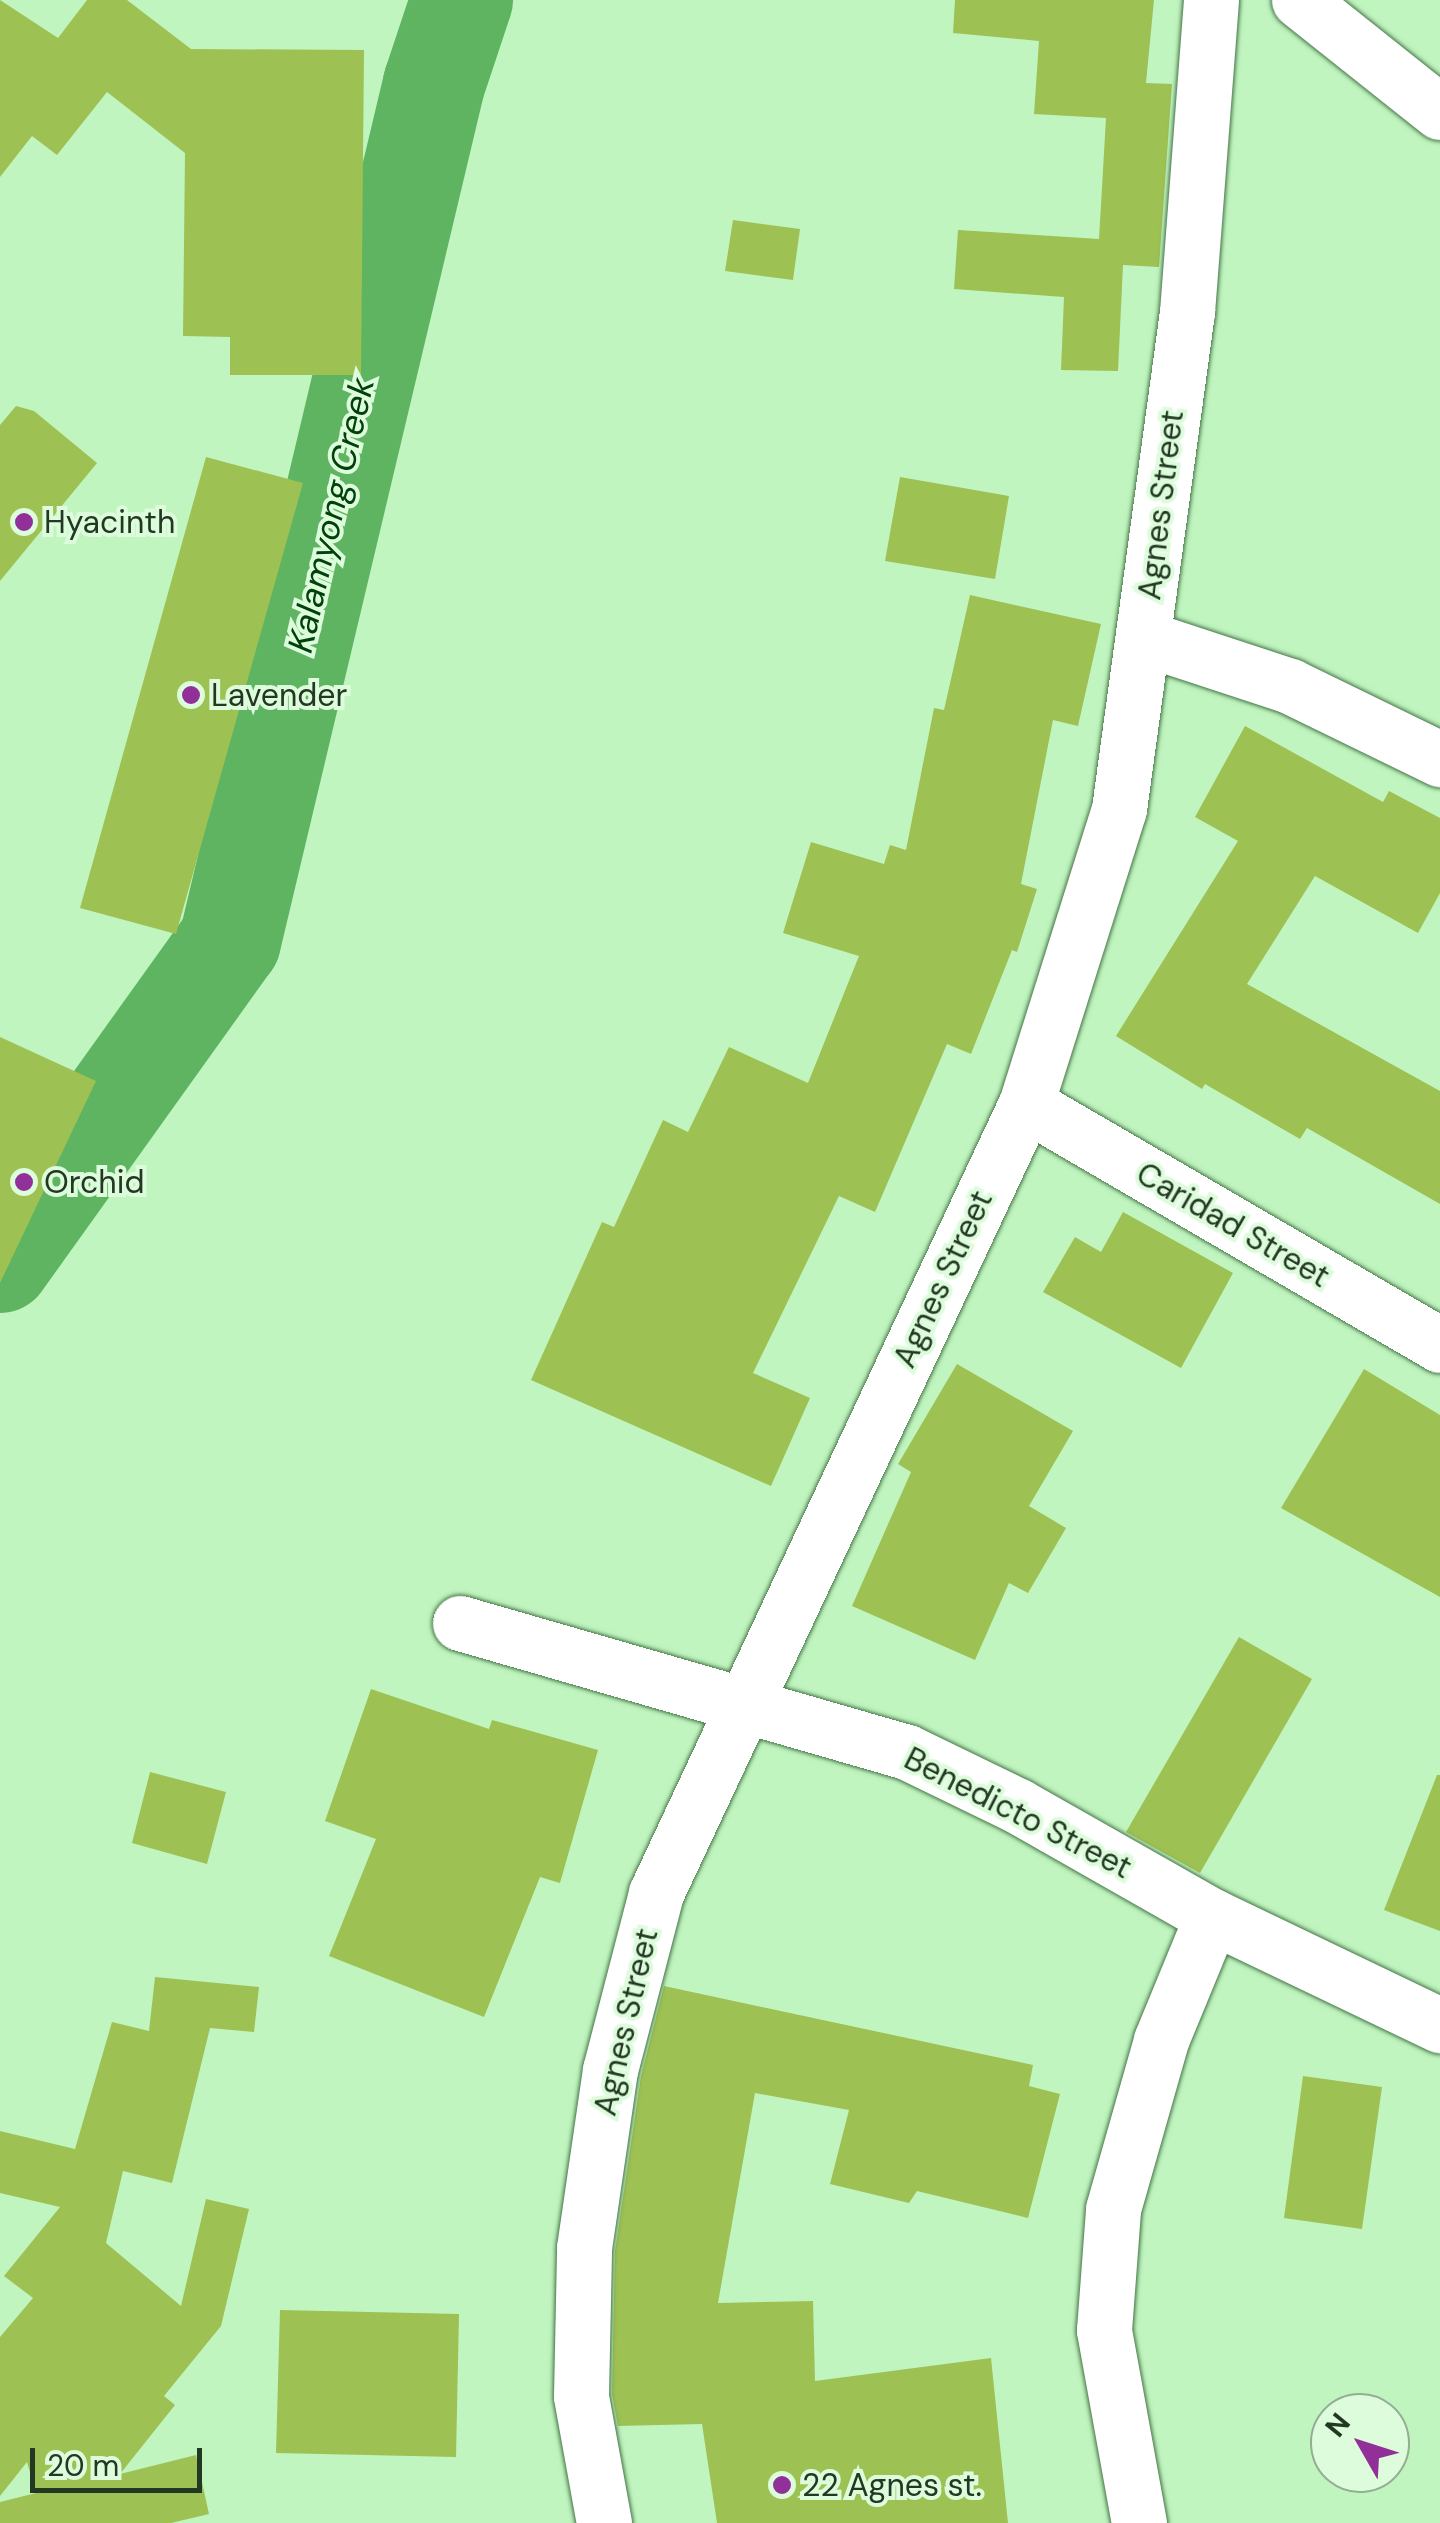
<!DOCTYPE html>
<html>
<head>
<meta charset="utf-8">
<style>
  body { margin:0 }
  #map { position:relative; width:1440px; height:2523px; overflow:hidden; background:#c0f5c0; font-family:"DM Sans",sans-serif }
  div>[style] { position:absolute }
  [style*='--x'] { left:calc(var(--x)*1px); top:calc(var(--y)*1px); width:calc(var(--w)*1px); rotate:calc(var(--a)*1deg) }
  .river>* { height:102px; margin:-51px; padding:0 51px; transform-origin:51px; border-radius:51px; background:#5fb462 }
  .building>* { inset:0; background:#9ec154 }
  .roads { filter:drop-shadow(0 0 2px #457546) drop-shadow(0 0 2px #457546) }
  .minor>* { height:55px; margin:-27.5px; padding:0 27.5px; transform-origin:27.5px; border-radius:27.5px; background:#fff }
  .dots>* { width:28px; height:28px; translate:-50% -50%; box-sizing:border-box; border:5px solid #ddfcdc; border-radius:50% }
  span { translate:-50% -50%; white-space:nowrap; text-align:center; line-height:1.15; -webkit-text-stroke:8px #ddfcdc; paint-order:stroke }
  .street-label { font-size:32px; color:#233823 }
  .poi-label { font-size:32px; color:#233823 }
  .left { translate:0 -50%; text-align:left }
  .water-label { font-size:35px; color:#01420b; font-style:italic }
  .north { position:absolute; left:1310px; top:2393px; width:100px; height:100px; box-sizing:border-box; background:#ddfcdc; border:2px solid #93ae92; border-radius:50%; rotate:309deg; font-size:28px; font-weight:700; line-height:40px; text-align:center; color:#233823 }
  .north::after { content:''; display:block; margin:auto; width:35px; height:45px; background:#903098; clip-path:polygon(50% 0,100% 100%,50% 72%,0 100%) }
  .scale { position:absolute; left:30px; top:2448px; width:172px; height:45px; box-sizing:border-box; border:5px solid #233823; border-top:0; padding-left:12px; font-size:30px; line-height:35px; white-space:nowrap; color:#233823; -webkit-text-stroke:8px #ddfcdc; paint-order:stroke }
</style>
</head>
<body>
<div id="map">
  <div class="river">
    <div style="--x:0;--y:1262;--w:395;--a:-54.4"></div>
    <div style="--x:230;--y:941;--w:881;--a:-76.61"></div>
    <div style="--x:434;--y:84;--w:89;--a:-71.6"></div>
  </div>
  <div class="building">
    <div style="clip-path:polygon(0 0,58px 38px,87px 0,127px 0,191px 49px,364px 50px,361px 375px,230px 375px,230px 337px,183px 336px,185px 153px,107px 92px,57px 155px,32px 136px,0 177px)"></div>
    <div style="clip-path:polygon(955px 0,1154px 0,1146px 83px,1172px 84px,1159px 267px,1123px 265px,1118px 371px,1061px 370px,1064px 297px,954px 289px,958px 230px,1099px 239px,1106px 118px,1034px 114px,1039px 41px,953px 33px)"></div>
    <div style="clip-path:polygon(733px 220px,800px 229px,793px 280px,725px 271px)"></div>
    <div style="clip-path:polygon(16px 406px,34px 411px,97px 463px,0 581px,0 425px)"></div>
    <div style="clip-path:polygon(206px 457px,303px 483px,176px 934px,80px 908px)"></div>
    <div style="clip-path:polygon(900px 477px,1009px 496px,995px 579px,885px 561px)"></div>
    <div style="clip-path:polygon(970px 595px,1101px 624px,1078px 726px,1053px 720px,1021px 884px,1037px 889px,1017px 952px,1012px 950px,971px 1054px,947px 1044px,875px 1212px,839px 1196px,753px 1373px,810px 1398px,771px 1486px,531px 1380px,602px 1222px,614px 1227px,663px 1120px,688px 1132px,729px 1047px,808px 1083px,859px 956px,783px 933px,811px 842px,884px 864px,890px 845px,906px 850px,934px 708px,944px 710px)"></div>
    <div style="clip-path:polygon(1245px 726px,1383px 802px,1389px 791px,1440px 818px,1440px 893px,1418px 933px,1315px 876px,1247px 984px,1440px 1091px,1440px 1204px,1307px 1128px,1300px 1139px,1205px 1084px,1202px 1089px,1116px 1036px,1238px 841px,1195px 817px)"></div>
    <div style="clip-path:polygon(0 1037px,96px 1081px,0 1283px)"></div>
    <div style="clip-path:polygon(1123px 1212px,1233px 1273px,1181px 1368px,1043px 1292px,1075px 1237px,1101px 1252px)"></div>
    <div style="clip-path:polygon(957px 1364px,1073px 1431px,1029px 1506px,1066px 1528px,1028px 1593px,1009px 1583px,975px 1660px,852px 1606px,911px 1472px,898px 1464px)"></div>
    <div style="clip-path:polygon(1364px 1369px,1440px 1415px,1440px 1597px,1281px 1508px)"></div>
    <div style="clip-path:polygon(1239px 1637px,1312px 1679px,1200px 1873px,1126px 1832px)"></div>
    <div style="clip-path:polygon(371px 1689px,489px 1729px,492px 1720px,598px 1750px,560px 1883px,540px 1877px,484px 2017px,329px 1956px,376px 1839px,325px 1821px)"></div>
    <div style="clip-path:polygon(150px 1772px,226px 1792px,207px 1864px,132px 1843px)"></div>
    <div style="clip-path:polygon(1437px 1775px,1440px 1775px,1440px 1931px,1384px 1910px)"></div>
    <div style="clip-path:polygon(155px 1977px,259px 1987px,254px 2032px,210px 2028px,172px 2183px,123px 2171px,106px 2243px,181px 2306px,206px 2199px,249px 2209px,221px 2326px,164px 2396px,175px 2405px,120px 2474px,196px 2455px,209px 2514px,171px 2523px,0 2523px,0 2502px,36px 2493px,27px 2462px,0 2496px,0 2337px,33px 2298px,4px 2276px,60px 2207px,0 2193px,0 2131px,75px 2149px,112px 2022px,149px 2031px)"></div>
    <div style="clip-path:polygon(664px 1986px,1033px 2065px,1029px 2086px,1060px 2094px,1028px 2218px,917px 2191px,909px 2203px,830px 2184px,849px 2110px,755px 2093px,718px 2303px,813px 2301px,815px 2381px,991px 2358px,1008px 2523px,717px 2523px,702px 2424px,618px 2426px,612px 2394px,615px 2251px,641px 2076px)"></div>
    <div style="clip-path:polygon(1303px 2076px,1382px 2087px,1362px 2229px,1284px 2218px)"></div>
    <div style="clip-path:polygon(280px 2310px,459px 2314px,456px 2457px,276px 2453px)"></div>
  </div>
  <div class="roads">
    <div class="minor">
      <div style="--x:1299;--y:0;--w:180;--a:38.5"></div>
      <div style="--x:1144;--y:638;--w:154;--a:18.2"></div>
      <div style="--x:1290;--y:686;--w:167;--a:26"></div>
      <div style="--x:1026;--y:1104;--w:479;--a:30.2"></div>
      <div style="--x:460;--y:1623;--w:465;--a:16.1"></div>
      <div style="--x:907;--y:1752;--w:123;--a:25.9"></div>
      <div style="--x:1018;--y:1806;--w:223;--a:29.6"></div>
      <div style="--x:1212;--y:1916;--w:253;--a:25.6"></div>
      <div style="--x:604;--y:2523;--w:129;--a:-100.3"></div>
      <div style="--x:581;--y:2396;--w:148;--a:-88.8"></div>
      <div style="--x:584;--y:2248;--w:180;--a:-81.7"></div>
      <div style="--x:610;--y:2070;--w:183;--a:-75.4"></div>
      <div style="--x:656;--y:1893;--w:871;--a:-64.88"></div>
      <div style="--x:1026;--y:1104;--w:309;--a:-72.5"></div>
      <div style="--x:1119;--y:809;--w:502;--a:-82.21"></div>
      <div style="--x:1187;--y:312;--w:313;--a:-85.6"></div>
      <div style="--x:1139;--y:2523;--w:196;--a:-100.3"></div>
      <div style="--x:1104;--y:2330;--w:121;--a:-85.7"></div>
      <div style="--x:1113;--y:2209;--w:176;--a:-74.1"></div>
      <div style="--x:1161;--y:2040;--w:134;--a:-67.6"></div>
    </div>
  </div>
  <div class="dots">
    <div style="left:24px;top:522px;background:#903098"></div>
    <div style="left:191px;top:695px;background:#903098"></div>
    <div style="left:24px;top:1182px;background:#903098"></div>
    <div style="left:782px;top:2485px;background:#903098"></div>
  </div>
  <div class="street-label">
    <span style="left:1161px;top:505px;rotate:-83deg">Agnes Street</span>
    <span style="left:1233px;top:1225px;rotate:30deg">Caridad Street</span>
    <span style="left:943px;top:1279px;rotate:-65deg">Agnes Street</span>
    <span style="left:1018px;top:1813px;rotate:27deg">Benedicto Street</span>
    <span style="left:626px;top:2022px;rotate:-77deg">Agnes Street</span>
  </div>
  <div class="poi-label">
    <span class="left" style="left:44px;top:522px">Hyacinth</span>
    <span class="left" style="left:211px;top:695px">Lavender</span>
    <span class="left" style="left:44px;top:1182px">Orchid</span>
    <span class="left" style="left:802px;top:2485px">22 Agnes st.</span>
  </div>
  <div class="water-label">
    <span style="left:331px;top:515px;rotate:-77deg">Kalamyong Creek</span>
  </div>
  <div class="north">N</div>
  <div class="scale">20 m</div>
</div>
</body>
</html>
